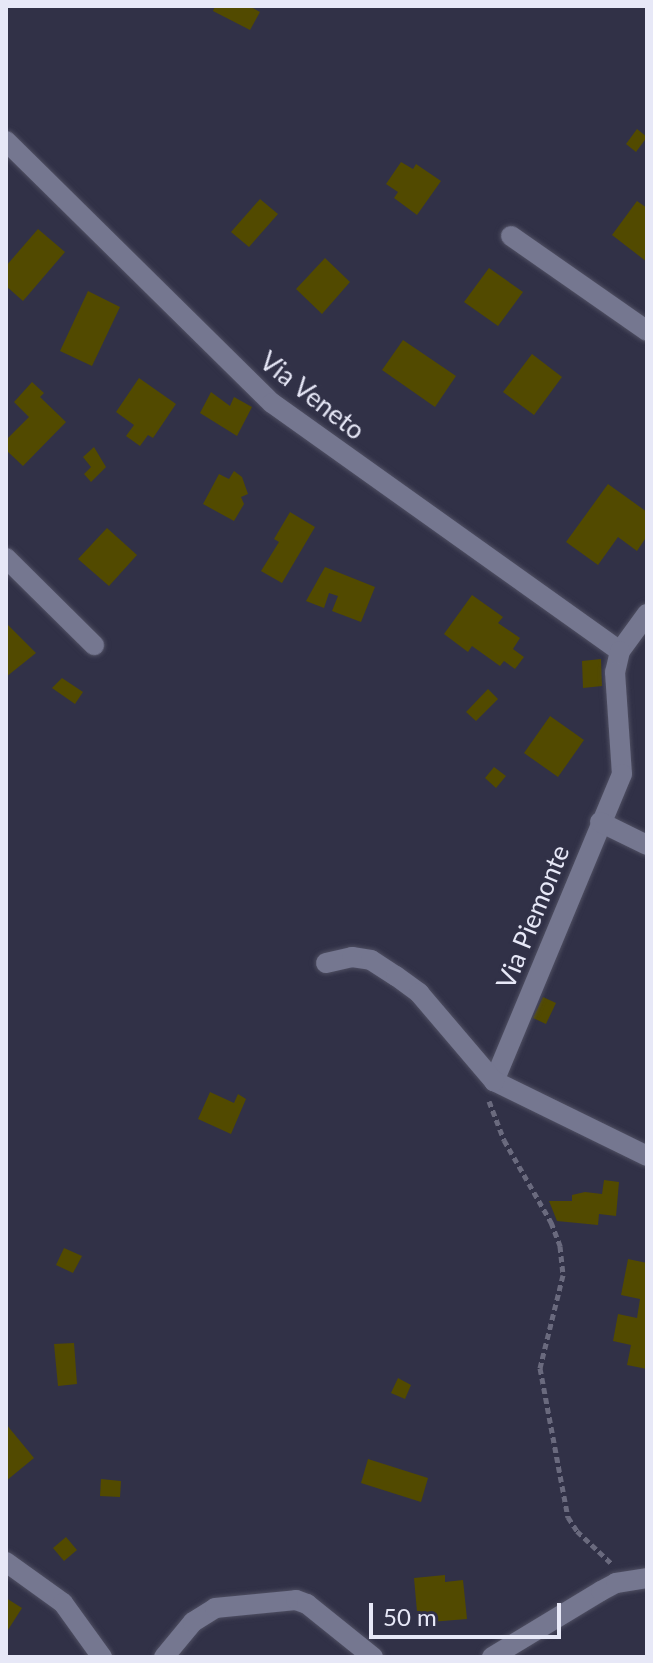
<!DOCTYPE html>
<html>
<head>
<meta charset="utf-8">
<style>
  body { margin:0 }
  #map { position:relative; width:653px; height:1663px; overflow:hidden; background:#313147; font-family:Lato,sans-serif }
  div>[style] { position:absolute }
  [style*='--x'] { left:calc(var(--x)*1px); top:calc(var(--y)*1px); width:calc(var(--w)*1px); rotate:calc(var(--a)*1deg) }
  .building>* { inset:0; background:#524a00 }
  .path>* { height:5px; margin-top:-2.5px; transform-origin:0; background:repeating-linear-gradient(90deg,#6a6a7e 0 6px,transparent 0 10px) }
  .roads { filter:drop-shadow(0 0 2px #4f4f62) drop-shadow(0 0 2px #4f4f62) }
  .minor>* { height:20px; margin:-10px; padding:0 10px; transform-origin:10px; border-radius:10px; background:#757790 }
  span { translate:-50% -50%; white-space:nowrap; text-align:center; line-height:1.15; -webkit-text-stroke:6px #313147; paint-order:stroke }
  .street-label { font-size:26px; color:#e7e8f7 }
  .frame { position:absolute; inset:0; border:8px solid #e7e8f7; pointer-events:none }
  .scale { position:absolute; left:369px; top:1603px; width:192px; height:36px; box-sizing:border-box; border:4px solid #e7e8f7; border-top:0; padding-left:10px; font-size:24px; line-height:28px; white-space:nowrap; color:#e7e8f7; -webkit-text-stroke:6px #313147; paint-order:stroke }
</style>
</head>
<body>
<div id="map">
  <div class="building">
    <div style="clip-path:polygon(215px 6px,249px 6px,260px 12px,250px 30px,213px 11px)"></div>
    <div style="clip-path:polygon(637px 129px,647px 137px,636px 152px,626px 144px)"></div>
    <div style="clip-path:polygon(401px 162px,413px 169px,416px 164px,441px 181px,417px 215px,394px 198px,398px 192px,386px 184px)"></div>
    <div style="clip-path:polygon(260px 199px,278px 214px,249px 247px,231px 232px)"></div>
    <div style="clip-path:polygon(637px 201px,647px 208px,647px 262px,612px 235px)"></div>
    <div style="clip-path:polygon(38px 229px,65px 252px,23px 301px,6px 286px,6px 266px)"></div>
    <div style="clip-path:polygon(325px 258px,350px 282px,322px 314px,296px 289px)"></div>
    <div style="clip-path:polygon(489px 268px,523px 292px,498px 326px,464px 302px)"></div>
    <div style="clip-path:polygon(88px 291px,120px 307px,92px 366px,60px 351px)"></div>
    <div style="clip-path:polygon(403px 340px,456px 376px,435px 407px,382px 370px)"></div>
    <div style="clip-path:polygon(532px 354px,562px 377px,534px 415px,503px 392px)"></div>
    <div style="clip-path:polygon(139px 378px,176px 404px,153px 438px,148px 435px,140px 446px,126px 436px,134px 425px,116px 412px)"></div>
    <div style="clip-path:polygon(32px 382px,44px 393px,40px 397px,66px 422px,23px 466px,6px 450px,6px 440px,29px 417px,14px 402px)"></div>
    <div style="clip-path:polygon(211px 392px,230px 406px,234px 397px,252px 407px,237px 436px,200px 413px)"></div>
    <div style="clip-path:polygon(94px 447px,106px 467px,91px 482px,84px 474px,91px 467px,83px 457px)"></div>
    <div style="clip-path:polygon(234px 471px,242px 477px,248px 494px,241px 497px,244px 504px,234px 521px,203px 504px,219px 474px,229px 479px)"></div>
    <div style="clip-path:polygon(608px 484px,647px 512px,647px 536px,637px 551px,618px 537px,598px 565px,566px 542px)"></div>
    <div style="clip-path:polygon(290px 512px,315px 527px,282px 583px,261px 571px,279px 542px,274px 539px)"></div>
    <div style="clip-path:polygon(107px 528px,137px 555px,109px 586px,78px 559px)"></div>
    <div style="clip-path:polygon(325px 567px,375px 587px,361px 622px,332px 611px,338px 596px,329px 593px,324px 608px,306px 601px)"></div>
    <div style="clip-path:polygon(472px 595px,503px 617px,498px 623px,520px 638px,513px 649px,524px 657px,515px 669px,504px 661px,500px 666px,472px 646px,468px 652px,444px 634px)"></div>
    <div style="clip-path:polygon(6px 623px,36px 653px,6px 677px)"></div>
    <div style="clip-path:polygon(601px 659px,602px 686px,583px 688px,582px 661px)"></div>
    <div style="clip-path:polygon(62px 678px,83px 692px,75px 704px,52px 688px)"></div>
    <div style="clip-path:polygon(488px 689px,498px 699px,476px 721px,466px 712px)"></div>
    <div style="clip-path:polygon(550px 716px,584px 740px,558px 777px,524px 753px)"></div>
    <div style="clip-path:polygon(494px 767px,506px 776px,496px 788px,485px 778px)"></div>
    <div style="clip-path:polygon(543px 997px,556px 1003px,546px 1024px,533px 1018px)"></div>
    <div style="clip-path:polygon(210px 1092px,234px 1103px,238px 1094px,246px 1099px,231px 1134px,198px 1119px)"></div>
    <div style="clip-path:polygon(604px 1180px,619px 1182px,616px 1216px,599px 1214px,598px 1225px,557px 1221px,549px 1201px,572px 1201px,572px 1195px,585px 1192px,602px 1194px)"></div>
    <div style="clip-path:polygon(64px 1248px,82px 1256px,73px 1273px,56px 1265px)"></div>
    <div style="clip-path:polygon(628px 1259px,647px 1263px,647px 1369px,627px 1365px,631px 1345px,613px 1341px,618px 1314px,637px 1318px,640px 1299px,621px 1295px)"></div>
    <div style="clip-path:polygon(74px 1343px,77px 1384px,58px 1386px,54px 1344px)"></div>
    <div style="clip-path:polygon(398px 1378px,411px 1385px,405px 1399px,391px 1393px)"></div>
    <div style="clip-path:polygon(6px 1424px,34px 1458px,6px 1481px)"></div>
    <div style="clip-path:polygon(368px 1459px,428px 1478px,421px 1502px,361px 1483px)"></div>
    <div style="clip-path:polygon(101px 1479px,121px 1481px,120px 1497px,100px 1496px)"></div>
    <div style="clip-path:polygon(66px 1537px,77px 1550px,64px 1561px,53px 1548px)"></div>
    <div style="clip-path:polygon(445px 1575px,445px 1582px,463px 1580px,467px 1619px,418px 1623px,414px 1578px)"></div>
    <div style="clip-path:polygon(6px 1598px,22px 1608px,6px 1633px)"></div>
  </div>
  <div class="path">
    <div style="--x:489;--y:1101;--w:42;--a:69"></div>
    <div style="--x:504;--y:1140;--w:95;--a:60.2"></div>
    <div style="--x:551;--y:1222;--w:26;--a:69"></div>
    <div style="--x:560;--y:1246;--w:29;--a:84"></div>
    <div style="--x:563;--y:1275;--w:96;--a:103.9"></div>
    <div style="--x:540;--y:1368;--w:152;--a:79.4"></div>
    <div style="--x:568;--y:1517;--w:17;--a:57"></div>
    <div style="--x:577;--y:1531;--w:47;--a:43.3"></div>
  </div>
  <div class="roads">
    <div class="minor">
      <div style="--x:6;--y:141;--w:373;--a:44.6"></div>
      <div style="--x:272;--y:403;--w:427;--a:35.5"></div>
      <div style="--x:511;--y:236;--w:166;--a:34.9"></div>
      <div style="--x:6;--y:558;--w:124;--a:44.7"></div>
      <div style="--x:647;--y:614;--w:46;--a:126.1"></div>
      <div style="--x:620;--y:651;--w:22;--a:103"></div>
      <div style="--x:615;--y:672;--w:102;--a:86.1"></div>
      <div style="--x:622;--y:774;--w:333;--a:112.6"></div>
      <div style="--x:494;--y:1081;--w:170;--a:26.1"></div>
      <div style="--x:600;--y:822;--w:52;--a:26.1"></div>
      <div style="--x:326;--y:963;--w:27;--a:-13"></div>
      <div style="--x:352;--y:957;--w:19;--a:9"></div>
      <div style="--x:371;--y:960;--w:30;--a:33"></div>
      <div style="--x:396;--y:976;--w:29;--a:36"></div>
      <div style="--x:419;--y:993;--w:116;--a:49.6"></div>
      <div style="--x:6;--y:1562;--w:70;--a:35.7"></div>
      <div style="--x:63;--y:1603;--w:67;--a:54.2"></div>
      <div style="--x:164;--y:1657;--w:45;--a:-50.4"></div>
      <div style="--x:193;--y:1622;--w:26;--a:-32"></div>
      <div style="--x:215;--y:1608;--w:81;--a:-5.6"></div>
      <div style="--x:296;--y:1600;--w:12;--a:20"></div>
      <div style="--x:307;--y:1604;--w:85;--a:38.8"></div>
      <div style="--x:492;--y:1657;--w:127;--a:-31.2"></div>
      <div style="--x:601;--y:1591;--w:17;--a:-28"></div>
      <div style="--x:616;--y:1583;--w:31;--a:-9"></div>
    </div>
  </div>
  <div class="street-label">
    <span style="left:312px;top:396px;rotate:38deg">Via Veneto</span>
    <span style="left:533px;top:917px;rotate:-68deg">Via Piemonte</span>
  </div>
  <div class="frame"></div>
  <div class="scale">50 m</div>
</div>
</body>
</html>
